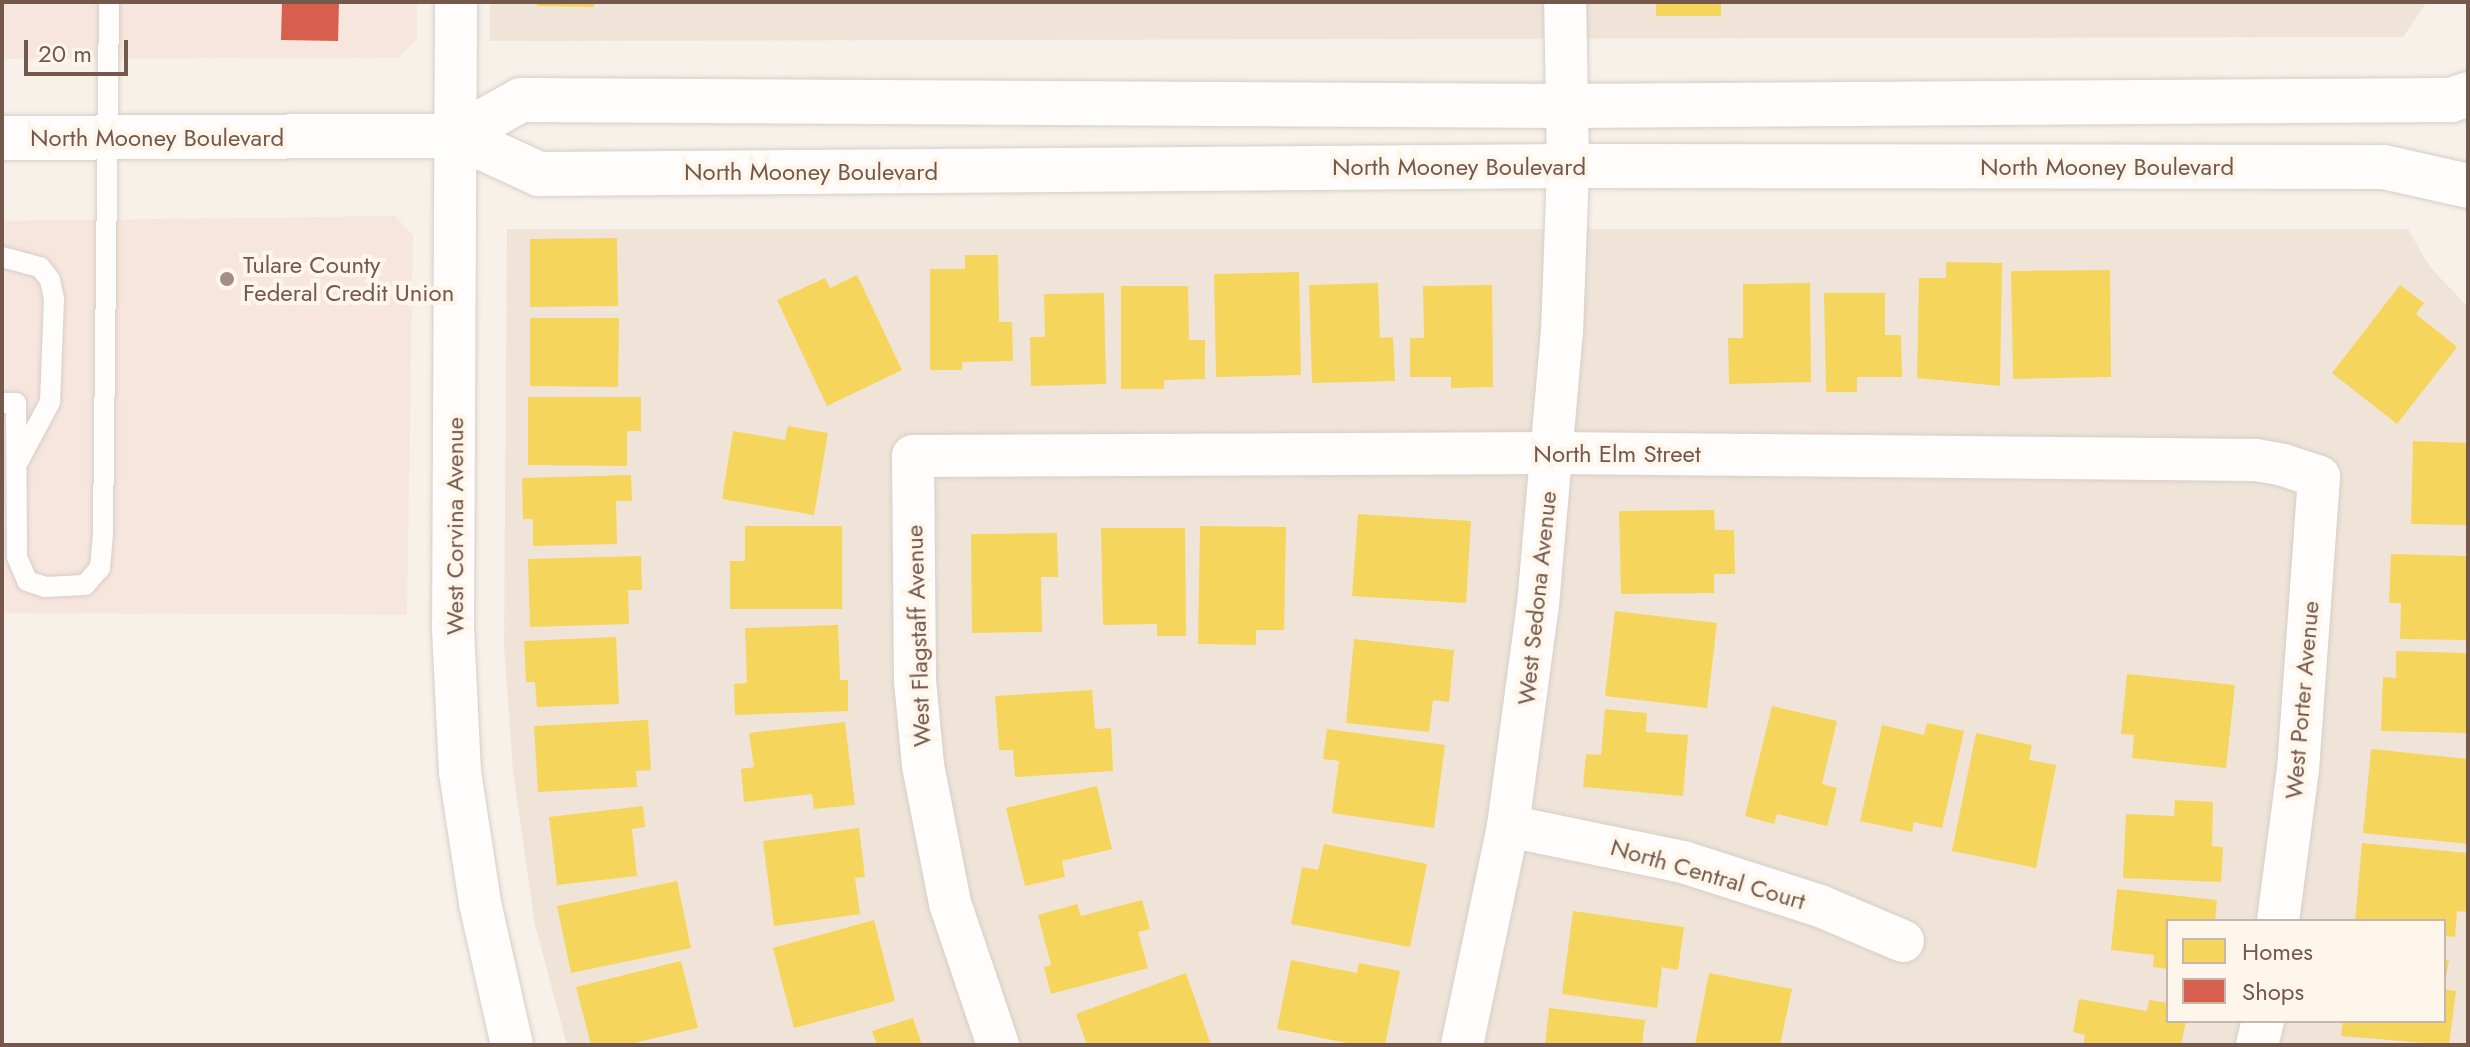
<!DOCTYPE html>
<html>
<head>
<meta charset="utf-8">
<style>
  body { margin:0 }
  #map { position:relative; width:2470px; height:1047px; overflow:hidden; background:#f7f1ea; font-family:Jost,sans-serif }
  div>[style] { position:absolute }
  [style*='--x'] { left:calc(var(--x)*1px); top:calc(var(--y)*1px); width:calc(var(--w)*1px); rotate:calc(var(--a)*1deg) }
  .residential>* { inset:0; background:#f0e4d8 }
  .commercial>* { inset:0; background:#f7e6de }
  .homes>* { inset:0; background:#f6d55c }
  .shops>* { inset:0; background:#d6604d }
  .roads { filter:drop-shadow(0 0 2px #d6cec7) drop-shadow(0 0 2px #d6cec7) }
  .lane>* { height:20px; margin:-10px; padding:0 10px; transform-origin:10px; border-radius:10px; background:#fefdfc }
  .street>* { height:42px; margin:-21px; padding:0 21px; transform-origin:21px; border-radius:21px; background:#fefdfc }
  .secondary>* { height:44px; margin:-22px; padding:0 22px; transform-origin:22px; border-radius:22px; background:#fefdfc }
  .dots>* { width:22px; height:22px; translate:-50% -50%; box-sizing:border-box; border:4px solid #fff6eb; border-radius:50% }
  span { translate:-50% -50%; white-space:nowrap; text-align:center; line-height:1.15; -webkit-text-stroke:8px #fff6eb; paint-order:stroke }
  .street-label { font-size:24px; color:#74584b }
  .poi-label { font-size:24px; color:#74584b }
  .left { translate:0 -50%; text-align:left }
  .frame { position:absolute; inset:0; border:4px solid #74584b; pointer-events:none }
  .legend { position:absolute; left:2166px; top:919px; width:280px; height:104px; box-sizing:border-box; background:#fff6eb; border:2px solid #c7b7ab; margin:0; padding:10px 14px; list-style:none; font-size:24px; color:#74584b }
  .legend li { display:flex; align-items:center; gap:16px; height:40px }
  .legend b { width:40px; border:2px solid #c7b7ab }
  .scale { position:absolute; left:24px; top:40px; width:104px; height:36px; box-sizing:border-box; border:4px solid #74584b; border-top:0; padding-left:10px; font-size:24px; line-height:28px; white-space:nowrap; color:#74584b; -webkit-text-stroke:6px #fff6eb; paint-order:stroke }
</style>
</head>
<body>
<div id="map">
  <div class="residential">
    <div style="clip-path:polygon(490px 2px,2427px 2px,2403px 37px,490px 41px)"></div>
    <div style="clip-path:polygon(evenodd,507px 229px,2408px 229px,2430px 267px,2468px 307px,2468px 1045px,567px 1045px,535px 925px,513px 772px,504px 646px,507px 229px,2168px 921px,2444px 921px,2444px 1021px,2168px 1021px,2168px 921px)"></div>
  </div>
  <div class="commercial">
    <div style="clip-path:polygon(2px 2px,417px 2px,417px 40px,398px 58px,2px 59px)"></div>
    <div style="clip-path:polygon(395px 216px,413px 235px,407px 615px,2px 613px,2px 221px)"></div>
  </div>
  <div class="homes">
    <div style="clip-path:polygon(537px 2px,594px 2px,594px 7px,537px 6px)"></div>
    <div style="clip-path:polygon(1656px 2px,1721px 2px,1721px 16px,1656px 16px)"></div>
    <div style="clip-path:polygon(617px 238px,618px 306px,530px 307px,530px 239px)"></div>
    <div style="clip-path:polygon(965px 255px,998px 255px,999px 322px,1012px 322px,1013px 361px,962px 362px,962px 370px,930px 370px,930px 269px,965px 269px)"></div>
    <div style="clip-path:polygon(1946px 262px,2002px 263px,2000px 386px,1917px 378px,1919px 278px,1946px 278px)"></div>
    <div style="clip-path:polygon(2110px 270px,2111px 377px,2013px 379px,2011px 271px)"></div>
    <div style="clip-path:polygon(1299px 272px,1301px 375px,1216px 377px,1214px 274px)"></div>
    <div style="clip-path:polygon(857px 275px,902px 370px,827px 406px,777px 300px,825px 278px,830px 288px)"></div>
    <div style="clip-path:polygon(1378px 283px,1380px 338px,1393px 337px,1395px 381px,1312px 383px,1309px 285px)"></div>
    <div style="clip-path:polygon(1810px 283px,1811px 382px,1729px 384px,1728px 338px,1743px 338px,1743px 284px)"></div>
    <div style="clip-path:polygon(1492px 285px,1493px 387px,1451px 388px,1451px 377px,1410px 377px,1410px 338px,1424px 338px,1423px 286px)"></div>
    <div style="clip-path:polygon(2400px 285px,2424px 303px,2416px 314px,2457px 347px,2397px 424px,2332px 373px)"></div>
    <div style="clip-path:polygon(1121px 286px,1188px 286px,1189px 340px,1205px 340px,1205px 379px,1164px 380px,1164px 389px,1121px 389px)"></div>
    <div style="clip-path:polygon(1104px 293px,1106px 384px,1031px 386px,1030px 337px,1045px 337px,1044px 294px)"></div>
    <div style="clip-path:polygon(1824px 293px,1885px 293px,1885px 335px,1901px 335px,1902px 377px,1857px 377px,1857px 392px,1826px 392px)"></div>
    <div style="clip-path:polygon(530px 318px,619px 318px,618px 387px,530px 386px)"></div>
    <div style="clip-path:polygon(528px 397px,641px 397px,641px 431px,627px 431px,627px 466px,528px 465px)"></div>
    <div style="clip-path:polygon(788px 426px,828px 433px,814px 515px,722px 499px,733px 431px,785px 440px)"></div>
    <div style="clip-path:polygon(2413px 441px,2468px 443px,2468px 525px,2411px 524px)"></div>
    <div style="clip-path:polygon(631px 475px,632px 501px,616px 501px,617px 544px,533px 546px,533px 519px,523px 519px,522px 478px)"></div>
    <div style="clip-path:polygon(1714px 510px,1715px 530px,1734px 530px,1735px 574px,1714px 574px,1714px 593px,1621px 594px,1619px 511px)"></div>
    <div style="clip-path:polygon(1358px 514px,1471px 521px,1466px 603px,1352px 596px)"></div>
    <div style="clip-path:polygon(745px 526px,842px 526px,842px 609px,730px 609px,730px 561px,745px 561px)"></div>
    <div style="clip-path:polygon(1200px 526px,1286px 527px,1284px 630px,1256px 630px,1256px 645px,1198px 644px)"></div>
    <div style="clip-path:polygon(1101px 528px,1185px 528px,1186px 636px,1157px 636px,1157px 624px,1103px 625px)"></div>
    <div style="clip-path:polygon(1057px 533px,1058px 577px,1041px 577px,1042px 632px,972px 633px,971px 534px)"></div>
    <div style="clip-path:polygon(2391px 554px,2468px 556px,2468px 640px,2400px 639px,2401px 603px,2389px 603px)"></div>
    <div style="clip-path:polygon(641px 556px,642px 590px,628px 590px,629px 624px,530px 627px,528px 559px)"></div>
    <div style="clip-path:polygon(1615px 611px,1717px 623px,1707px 708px,1605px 696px)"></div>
    <div style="clip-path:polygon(838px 625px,840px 680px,848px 680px,848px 711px,735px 715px,734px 684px,747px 683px,745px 628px)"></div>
    <div style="clip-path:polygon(616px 637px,619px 704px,537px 707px,535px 682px,526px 682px,524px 641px)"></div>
    <div style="clip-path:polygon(1354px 639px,1454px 650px,1449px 702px,1433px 700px,1429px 732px,1346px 723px)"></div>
    <div style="clip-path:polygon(2396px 651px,2468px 653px,2468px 733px,2381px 731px,2383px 677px,2396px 678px)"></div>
    <div style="clip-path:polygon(2127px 674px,2235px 685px,2226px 768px,2132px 758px,2134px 735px,2121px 734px)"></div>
    <div style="clip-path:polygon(1092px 690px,1095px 729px,1111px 728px,1113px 771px,1015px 777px,1013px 750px,999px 750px,995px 696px)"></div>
    <div style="clip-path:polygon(1772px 706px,1837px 721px,1822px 784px,1837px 788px,1827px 826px,1777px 814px,1774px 824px,1745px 816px)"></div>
    <div style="clip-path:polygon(1605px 709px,1647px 713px,1646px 732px,1688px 735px,1683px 796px,1583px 787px,1586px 754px,1601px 755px)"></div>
    <div style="clip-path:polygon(648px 720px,651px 770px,636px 771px,637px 787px,538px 792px,534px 726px)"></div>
    <div style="clip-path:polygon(845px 722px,855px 805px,814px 809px,812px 794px,744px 802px,741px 769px,754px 767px,749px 733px)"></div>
    <div style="clip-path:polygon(1927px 723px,1964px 731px,1942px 828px,1914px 822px,1912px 832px,1860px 821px,1882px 725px,1924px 735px)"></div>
    <div style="clip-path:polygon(1327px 729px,1445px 745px,1434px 828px,1332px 813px,1339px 761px,1323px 759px)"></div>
    <div style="clip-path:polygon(1976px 733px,2032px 745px,2029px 760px,2056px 765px,2036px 868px,1952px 851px)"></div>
    <div style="clip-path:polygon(2371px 749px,2468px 759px,2468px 844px,2363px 833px)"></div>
    <div style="clip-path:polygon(1097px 786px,1112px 849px,1062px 861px,1065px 877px,1025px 886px,1006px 808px)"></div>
    <div style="clip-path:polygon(2175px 800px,2213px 802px,2212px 846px,2223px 847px,2221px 882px,2123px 878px,2126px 814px,2174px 816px)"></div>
    <div style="clip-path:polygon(643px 806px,645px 827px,632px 829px,637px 876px,557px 885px,549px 817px)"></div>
    <div style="clip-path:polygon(859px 828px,865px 877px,855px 878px,860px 914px,774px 926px,763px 841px)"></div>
    <div style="clip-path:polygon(2362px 843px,2468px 853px,2468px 912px,2457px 911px,2455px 937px,2444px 936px,2444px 921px,2355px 921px)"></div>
    <div style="clip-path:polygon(1324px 844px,1427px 864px,1410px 947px,1291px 924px,1302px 867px,1318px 870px)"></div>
    <div style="clip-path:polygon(677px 881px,691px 948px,571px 973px,557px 906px)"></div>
    <div style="clip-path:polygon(2117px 889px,2217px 900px,2215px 921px,2168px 921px,2168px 969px,2153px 967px,2154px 955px,2111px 950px)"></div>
    <div style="clip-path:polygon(1142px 900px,1150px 929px,1138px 932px,1148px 968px,1051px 994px,1044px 967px,1051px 965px,1038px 915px,1077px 904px,1081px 916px)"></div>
    <div style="clip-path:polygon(1573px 911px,1684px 927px,1678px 970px,1662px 967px,1657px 1008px,1562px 994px)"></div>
    <div style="clip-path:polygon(874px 920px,895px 1001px,794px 1028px,773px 948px)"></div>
    <div style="clip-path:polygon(1291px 960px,1357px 973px,1359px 963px,1400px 971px,1385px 1045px,1357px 1045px,1277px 1029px)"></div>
    <div style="clip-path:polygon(2444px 960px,2449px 960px,2444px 989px,2456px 991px,2449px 1045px,2341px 1036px,2343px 1021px,2444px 1021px)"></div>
    <div style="clip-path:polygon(681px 961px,698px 1028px,625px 1045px,591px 1045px,576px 987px)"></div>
    <div style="clip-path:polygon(1186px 973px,1211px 1045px,1087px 1045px,1076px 1014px)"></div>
    <div style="clip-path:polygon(1709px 973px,1792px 989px,1780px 1045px,1695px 1045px)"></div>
    <div style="clip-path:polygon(2079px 999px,2147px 1011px,2149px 1000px,2168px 1003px,2168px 1021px,2186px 1021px,2181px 1045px,2083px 1045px,2085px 1035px,2073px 1032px)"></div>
    <div style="clip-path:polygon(1549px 1008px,1645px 1020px,1642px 1045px,1545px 1045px)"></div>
    <div style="clip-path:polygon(913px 1018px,922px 1045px,877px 1045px,872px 1031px)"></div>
  </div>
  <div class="shops">
    <div style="clip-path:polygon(282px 2px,339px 2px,338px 41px,281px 40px)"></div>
  </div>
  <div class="roads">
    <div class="lane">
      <div style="--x:2;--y:257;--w:39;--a:15"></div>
      <div style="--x:40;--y:267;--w:16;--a:52"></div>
      <div style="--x:50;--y:280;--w:19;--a:78"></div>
      <div style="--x:54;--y:299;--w:103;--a:92.2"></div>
      <div style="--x:50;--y:402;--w:66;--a:118.1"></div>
      <div style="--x:2;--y:403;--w:14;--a:0"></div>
      <div style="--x:16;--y:403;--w:154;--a:89.6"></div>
      <div style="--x:17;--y:557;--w:26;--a:67"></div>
      <div style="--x:27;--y:581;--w:19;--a:18"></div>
      <div style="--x:45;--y:587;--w:40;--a:-2.9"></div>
      <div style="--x:85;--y:585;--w:23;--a:-49"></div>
      <div style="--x:100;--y:568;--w:37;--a:-85"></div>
      <div style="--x:103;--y:531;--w:529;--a:-89.35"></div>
    </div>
    <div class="street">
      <div style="--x:456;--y:2;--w:627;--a:90.27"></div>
      <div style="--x:453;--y:629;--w:143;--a:87.2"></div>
      <div style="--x:460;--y:772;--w:133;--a:81.3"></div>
      <div style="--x:480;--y:903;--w:146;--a:77.3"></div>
      <div style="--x:1508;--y:826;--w:179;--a:11.6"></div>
      <div style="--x:1683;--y:862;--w:144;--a:17.8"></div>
      <div style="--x:1820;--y:906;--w:90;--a:22.9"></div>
      <div style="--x:998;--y:1045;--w:150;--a:-108.7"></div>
      <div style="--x:950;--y:903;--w:141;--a:-101.1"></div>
      <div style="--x:923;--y:765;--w:84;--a:-95.4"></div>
      <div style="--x:915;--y:681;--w:225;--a:-90.5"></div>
      <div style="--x:913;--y:456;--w:640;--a:-0.27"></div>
      <div style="--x:1553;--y:453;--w:703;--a:0.57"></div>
      <div style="--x:2256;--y:460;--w:27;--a:10"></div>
      <div style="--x:2283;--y:465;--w:38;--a:18"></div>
      <div style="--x:2319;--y:477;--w:293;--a:94.1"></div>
      <div style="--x:2298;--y:769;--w:153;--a:97.5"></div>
      <div style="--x:1462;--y:1045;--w:224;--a:-78.1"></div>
      <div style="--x:1508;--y:826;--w:223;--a:-82.3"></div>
      <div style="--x:1538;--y:605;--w:273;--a:-85"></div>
      <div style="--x:1562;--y:333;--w:167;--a:-87.9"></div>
      <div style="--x:1568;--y:166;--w:164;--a:-91"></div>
      <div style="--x:2257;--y:1045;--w:25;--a:-76"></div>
    </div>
    <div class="secondary">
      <div style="--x:456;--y:136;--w:74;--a:-29"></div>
      <div style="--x:521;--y:100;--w:1046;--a:0.33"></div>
      <div style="--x:1567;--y:106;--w:884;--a:-0.39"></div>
      <div style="--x:2451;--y:100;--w:18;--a:-19"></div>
      <div style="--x:2;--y:138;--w:454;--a:-0.3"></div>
      <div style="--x:456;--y:136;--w:91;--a:24.6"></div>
      <div style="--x:539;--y:174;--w:1029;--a:-0.45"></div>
      <div style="--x:1568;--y:166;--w:816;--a:0.07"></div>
      <div style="--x:2384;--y:167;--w:86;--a:12.7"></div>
    </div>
  </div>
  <div class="dots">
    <div style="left:227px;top:279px;background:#a28e83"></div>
  </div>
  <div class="street-label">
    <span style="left:157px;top:138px">North Mooney Boulevard</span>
    <span style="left:1459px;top:167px">North Mooney Boulevard</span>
    <span style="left:2107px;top:167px">North Mooney Boulevard</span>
    <span style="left:811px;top:172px">North Mooney Boulevard</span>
    <span style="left:1617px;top:454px">North Elm Street</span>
    <span style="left:455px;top:526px;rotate:-90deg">West Corvina Avenue</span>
    <span style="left:1537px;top:598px;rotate:-84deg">West Sedona Avenue</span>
    <span style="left:918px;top:636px;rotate:-92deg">West Flagstaff Avenue</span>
    <span style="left:2302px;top:700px;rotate:-85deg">West Porter Avenue</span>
    <span style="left:1708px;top:874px;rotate:16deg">North Central Court</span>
  </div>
  <div class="poi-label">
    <span class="left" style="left:243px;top:279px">Tulare County<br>Federal Credit Union</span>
  </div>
  <div class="frame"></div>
  <ul class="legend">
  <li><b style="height:22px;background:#f6d55c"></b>Homes</li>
  <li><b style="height:22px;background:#d6604d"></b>Shops</li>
  </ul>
  <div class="scale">20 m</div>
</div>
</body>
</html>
